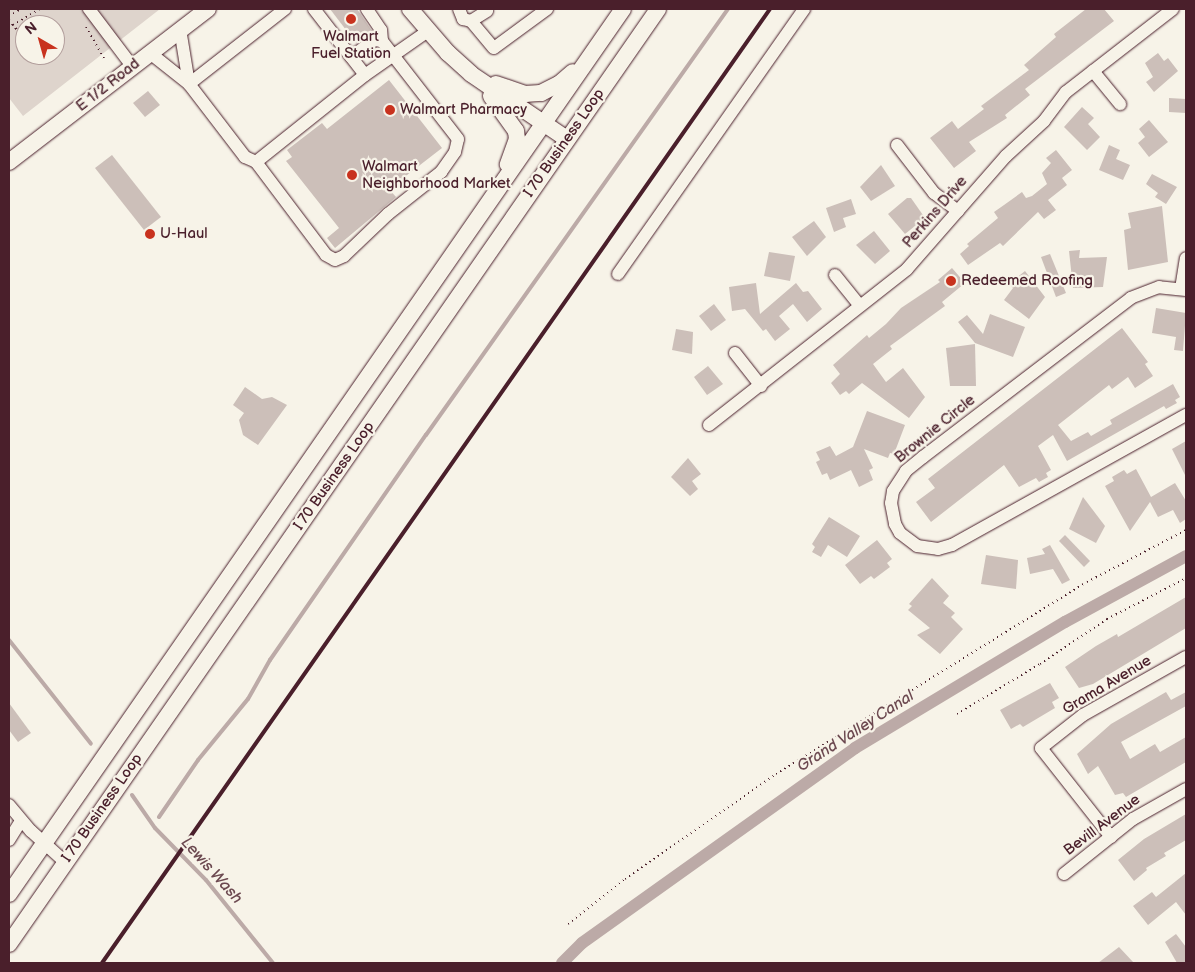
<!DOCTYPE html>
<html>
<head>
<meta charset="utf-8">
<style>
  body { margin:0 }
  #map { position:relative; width:1195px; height:972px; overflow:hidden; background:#f7f3e8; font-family:"Balsamiq Sans",sans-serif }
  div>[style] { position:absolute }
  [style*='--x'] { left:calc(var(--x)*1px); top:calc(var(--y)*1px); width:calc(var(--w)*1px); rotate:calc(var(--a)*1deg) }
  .green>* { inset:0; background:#ded4cc }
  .stream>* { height:4px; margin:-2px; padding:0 2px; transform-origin:2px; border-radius:2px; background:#bcaaa7 }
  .canal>* { height:12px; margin:-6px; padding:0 6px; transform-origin:6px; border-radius:6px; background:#bcaaa7 }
  .building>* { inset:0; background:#ccbfb9 }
  .path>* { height:2px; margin-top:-1px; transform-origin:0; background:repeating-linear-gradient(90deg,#4a1f2b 0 1px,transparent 0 5px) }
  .roads { filter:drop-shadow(0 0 1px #4a1f2b) drop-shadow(0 0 1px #4a1f2b) }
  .minor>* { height:12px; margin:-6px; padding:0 6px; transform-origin:6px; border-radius:6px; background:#f7f3e8 }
  .major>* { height:16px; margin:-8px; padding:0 8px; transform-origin:8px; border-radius:8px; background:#f7f3e8 }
  .rail>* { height:4px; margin:-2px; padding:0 2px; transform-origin:2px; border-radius:2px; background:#4a1f2b }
  .dots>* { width:14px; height:14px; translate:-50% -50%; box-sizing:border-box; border:2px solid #f7f3e8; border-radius:50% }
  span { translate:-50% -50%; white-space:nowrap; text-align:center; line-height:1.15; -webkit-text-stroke:4.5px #f7f3e8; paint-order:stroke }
  .poi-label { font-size:15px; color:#4a1f2b }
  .left { translate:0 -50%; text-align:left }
  .street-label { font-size:15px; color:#4a1f2b }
  .water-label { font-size:16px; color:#6c4950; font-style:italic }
  .frame { position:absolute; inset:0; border:10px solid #4a1f2b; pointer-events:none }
  .north { position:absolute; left:15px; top:15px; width:50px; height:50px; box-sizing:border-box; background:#f7f3e8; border:1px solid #b29e9c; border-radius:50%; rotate:322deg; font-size:14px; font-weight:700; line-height:20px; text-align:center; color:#4a1f2b }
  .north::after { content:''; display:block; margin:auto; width:18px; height:22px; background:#c8321e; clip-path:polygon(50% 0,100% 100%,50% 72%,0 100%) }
</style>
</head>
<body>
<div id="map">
  <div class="green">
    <div style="clip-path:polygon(evenodd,9px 9px,160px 9px,23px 116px,9px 98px,9px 9px,25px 25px,55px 25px,55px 55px,25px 55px,25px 25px)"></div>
  </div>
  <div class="stream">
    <div style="--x:9;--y:640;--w:132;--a:51.7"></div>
    <div style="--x:132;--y:795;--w:40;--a:55.1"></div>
    <div style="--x:155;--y:828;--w:73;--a:45.6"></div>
    <div style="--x:206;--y:880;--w:107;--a:51.1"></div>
    <div style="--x:159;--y:817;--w:69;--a:-55.6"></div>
    <div style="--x:198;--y:760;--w:79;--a:-50.7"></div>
    <div style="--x:248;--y:699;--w:45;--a:-60.6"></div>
    <div style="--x:270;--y:660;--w:274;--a:-55.3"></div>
    <div style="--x:426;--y:435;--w:522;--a:-54.67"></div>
  </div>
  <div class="canal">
    <div style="--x:562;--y:963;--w:28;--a:-45"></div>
    <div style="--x:582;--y:943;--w:335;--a:-35.5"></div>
    <div style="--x:855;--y:748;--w:245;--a:-31"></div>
    <div style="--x:1065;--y:622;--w:138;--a:-28.6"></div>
  </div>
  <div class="building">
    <div style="clip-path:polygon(330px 9px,357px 9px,372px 31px,356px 43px)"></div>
    <div style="clip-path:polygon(1086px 9px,1104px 9px,1114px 21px,1025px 89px,1030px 95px,1005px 115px,1007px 118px,969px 142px,976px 151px,954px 168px,930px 138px,952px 121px,958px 129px,984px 109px,981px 106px,1029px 70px,1024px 65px,1056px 37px,1054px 34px)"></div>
    <div style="clip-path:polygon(1158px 53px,1164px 61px,1168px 58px,1178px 71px,1154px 92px,1146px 82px,1153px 77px,1145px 63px)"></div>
    <div style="clip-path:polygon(389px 80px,442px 148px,389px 189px,396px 197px,335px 248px,327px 238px,339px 228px,286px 161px,292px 157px,287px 150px,322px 123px,327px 129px)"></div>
    <div style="clip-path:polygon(148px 91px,160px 105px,145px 117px,133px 103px)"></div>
    <div style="clip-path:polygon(1169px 98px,1186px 99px,1186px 113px,1169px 112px)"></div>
    <div style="clip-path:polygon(1082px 107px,1094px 118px,1088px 124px,1100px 137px,1087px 150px,1064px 127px)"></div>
    <div style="clip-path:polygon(1149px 120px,1168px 142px,1149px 157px,1138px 143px,1145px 137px,1139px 129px)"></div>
    <div style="clip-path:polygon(1109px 145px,1120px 150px,1116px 159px,1130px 165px,1123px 180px,1099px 170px)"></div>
    <div style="clip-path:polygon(1056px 150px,1072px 170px,1062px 178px,1067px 185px,1048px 200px,1056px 210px,1044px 219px,1038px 212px,1003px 246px,1000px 243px,968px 265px,960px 254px,969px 246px,967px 244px,998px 218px,994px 212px,1004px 205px,1022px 192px,1026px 198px,1032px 196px,1047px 184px,1042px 173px,1051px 163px,1046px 158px)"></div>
    <div style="clip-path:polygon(112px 155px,161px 217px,144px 230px,95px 168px)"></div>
    <div style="clip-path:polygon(881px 165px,895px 186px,871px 201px,860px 187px)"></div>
    <div style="clip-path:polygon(1152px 174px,1177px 187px,1166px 204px,1155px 197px,1158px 193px,1146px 184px)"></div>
    <div style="clip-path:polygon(907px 198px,911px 198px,925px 218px,905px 234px,888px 214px)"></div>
    <div style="clip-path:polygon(851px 199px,856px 214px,843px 218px,846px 227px,834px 232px,826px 208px)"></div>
    <div style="clip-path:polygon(1162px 206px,1168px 262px,1128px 270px,1124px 230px,1131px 228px,1128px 213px)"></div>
    <div style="clip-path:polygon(814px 221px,826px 237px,807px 256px,792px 237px)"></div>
    <div style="clip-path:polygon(874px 231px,890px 251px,875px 264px,856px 245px)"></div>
    <div style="clip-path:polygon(1080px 250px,1079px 258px,1107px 257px,1103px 287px,1073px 288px,1069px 251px)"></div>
    <div style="clip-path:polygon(769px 252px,795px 256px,790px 281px,764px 276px)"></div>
    <div style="clip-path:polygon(1050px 254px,1066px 293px,1056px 297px,1041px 257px)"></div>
    <div style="clip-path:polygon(952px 268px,965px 283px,942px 302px,945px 306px,890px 346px,892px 349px,873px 364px,886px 382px,903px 368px,925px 397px,909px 418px,862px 383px,849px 394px,846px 391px,840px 395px,831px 383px,840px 374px,833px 365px,867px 335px,869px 338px,886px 324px,901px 308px,940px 282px,938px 280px)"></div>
    <div style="clip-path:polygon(1025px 271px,1045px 297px,1029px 319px,1004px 300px,1013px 288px,1009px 284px)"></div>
    <div style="clip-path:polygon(756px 283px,760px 314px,796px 283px,803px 292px,808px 291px,822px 309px,807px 322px,793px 304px,779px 316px,790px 329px,775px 341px,766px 329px,763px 331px,745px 309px,732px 311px,729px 287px)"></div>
    <div style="clip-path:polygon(714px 304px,726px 320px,711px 331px,699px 316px)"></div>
    <div style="clip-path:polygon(1156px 308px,1186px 313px,1183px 351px,1174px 350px,1176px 337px,1152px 333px)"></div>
    <div style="clip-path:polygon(990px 314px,1025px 327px,1013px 357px,975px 343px,958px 322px,967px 315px,983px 334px)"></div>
    <div style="clip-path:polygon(1122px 328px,1148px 362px,1145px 364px,1153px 376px,1135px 388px,1128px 377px,1112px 389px,1109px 385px,1058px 425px,1071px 441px,1088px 432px,1091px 436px,1112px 424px,1110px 420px,1173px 384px,1180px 397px,1175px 400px,1177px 403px,1166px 409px,1164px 406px,1067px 461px,1053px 435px,1038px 446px,1051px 470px,1046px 473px,1048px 477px,1039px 482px,1036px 478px,1019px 487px,1004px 465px,931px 522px,916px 502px,935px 488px,928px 479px)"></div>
    <div style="clip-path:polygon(676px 329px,693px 332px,692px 354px,672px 350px)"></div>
    <div style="clip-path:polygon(975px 344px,976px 386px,950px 386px,946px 348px)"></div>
    <div style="clip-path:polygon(708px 366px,723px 384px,707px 395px,694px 377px)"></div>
    <div style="clip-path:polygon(245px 387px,262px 399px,272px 397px,287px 405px,258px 445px,243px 435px,239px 420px,244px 413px,233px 405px)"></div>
    <div style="clip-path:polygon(867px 411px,905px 425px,894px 454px,890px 453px,888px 458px,864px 449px,873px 468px,869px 470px,873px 480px,859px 487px,851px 470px,830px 480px,827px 473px,822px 475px,816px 462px,820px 460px,816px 452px,830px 446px,836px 456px,853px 447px)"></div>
    <div style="clip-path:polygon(1186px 441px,1186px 477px,1172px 449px)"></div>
    <div style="clip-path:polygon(688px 458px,701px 474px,692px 481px,698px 489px,690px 496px,671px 477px)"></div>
    <div style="clip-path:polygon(1136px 469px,1151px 497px,1175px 483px,1186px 501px,1186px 519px,1180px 523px,1173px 510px,1158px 517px,1150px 502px,1130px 531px,1105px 486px,1114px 481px,1112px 477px,1124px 470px,1127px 474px)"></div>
    <div style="clip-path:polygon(1083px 497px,1105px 526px,1096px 543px,1069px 529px)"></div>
    <div style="clip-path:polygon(829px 517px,860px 536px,847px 557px,828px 545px,821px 557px,812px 552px,815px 547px,812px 544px)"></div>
    <div style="clip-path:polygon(1065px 535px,1090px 561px,1084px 567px,1059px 541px)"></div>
    <div style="clip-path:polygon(877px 540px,892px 559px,887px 563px,890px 567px,874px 579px,871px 576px,860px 584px,845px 565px)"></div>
    <div style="clip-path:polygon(1050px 545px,1070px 580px,1062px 584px,1053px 569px,1030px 574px,1027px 558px,1045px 554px,1042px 549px)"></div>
    <div style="clip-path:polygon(986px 555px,1018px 560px,1016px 589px,981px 584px)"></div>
    <div style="clip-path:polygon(932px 578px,949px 596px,943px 603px,955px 613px,951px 617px,963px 629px,940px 654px,917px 635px,930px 628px,908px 610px,912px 606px,909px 604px)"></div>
    <div style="clip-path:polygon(1186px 597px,1186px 628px,1093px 684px,1079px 688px,1065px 667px,1096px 646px,1117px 634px,1118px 637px)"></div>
    <div style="clip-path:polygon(1050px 683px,1059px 698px,1052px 702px,1055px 708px,1023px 727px,1020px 724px,1011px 729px,1000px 710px)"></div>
    <div style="clip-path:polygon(1166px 692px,1171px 700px,1186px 692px,1186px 706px,1121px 742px,1130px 759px,1155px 744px,1160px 752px,1186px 737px,1186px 762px,1126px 797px,1123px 793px,1115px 795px,1098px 766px,1088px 774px,1077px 754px,1111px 724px)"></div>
    <div style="clip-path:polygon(9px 703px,31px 733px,18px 742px,9px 730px)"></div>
    <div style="clip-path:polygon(1186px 814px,1186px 840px,1164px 853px,1166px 856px,1146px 868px,1147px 870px,1134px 881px,1118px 860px,1144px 839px)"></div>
    <div style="clip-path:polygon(1186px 873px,1186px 915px,1176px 902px,1148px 925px,1133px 906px,1152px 892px,1156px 897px)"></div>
    <div style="clip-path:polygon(1176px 934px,1186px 947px,1186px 963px,1177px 963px,1165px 942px)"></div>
    <div style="clip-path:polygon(1119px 947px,1134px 963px,1098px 963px)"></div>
  </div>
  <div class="path">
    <div style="--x:9;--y:16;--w:14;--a:-30"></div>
    <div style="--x:9;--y:20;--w:22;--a:51"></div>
    <div style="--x:23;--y:37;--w:16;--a:-130"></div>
    <div style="--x:13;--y:25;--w:31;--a:-31"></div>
    <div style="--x:86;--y:27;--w:36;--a:60"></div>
    <div style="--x:957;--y:714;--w:97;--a:-31.1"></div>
    <div style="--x:1040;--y:664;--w:81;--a:-33.9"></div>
    <div style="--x:1107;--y:619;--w:89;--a:-27.4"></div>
    <div style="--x:568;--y:924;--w:73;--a:-38.3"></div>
    <div style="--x:625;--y:879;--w:184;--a:-34.8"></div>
    <div style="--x:776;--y:774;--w:365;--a:-31.7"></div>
    <div style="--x:1087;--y:582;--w:112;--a:-27.7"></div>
  </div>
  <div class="roads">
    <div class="minor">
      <div style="--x:89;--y:9;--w:71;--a:53"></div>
      <div style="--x:314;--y:9;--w:83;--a:52.3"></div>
      <div style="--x:459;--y:9;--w:11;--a:68"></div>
      <div style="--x:463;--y:19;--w:8;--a:14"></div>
      <div style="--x:471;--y:21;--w:19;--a:-32"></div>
      <div style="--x:471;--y:21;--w:35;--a:50"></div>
      <div style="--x:494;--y:48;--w:66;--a:-36.3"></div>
      <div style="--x:180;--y:29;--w:56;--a:80.7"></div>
      <div style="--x:150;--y:53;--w:50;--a:38.5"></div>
      <div style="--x:189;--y:84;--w:92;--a:52.5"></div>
      <div style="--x:245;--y:157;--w:12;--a:24"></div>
      <div style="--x:256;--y:162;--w:116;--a:53"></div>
      <div style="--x:326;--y:255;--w:10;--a:29"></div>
      <div style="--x:335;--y:260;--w:10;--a:-24"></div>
      <div style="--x:344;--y:256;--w:61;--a:-43.7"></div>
      <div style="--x:388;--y:214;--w:68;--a:-38.4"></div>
      <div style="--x:441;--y:172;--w:24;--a:-55"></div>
      <div style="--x:455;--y:152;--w:13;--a:-77"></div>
      <div style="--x:458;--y:139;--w:124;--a:-127.8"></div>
      <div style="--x:382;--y:41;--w:11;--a:-95"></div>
      <div style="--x:381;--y:30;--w:25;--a:-124"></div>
      <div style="--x:351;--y:57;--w:29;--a:-36"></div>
      <div style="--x:374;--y:40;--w:8;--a:7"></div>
      <div style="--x:1093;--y:71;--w:43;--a:50.7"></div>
      <div style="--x:189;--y:84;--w:122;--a:-38"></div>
      <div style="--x:897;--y:145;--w:61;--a:52.4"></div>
      <div style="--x:934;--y:193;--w:30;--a:37"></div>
      <div style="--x:256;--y:162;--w:139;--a:-38.6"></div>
      <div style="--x:365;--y:75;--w:77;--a:-34.9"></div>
      <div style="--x:618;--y:274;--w:324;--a:-54.9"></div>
      <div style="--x:835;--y:275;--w:38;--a:51"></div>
      <div style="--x:1181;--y:289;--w:31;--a:-81"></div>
      <div style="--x:1186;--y:290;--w:27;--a:-174"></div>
      <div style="--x:1159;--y:287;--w:30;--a:159"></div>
      <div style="--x:1131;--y:298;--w:262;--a:142.6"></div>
      <div style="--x:923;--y:457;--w:22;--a:141"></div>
      <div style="--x:906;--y:471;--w:24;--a:123"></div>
      <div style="--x:893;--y:491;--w:12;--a:99"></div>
      <div style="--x:891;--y:503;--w:21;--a:79"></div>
      <div style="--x:895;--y:524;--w:10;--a:61"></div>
      <div style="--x:900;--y:533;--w:21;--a:37"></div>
      <div style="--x:917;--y:546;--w:21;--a:8"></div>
      <div style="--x:938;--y:549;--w:15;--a:-16"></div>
      <div style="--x:952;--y:545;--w:268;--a:-29.1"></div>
      <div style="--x:735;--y:353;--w:42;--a:51.8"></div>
      <div style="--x:709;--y:425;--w:252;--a:-38.2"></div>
      <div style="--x:907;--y:269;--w:150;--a:-48.8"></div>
      <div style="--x:1006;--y:156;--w:52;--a:-42.6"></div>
      <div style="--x:1044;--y:121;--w:36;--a:-53"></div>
      <div style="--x:1066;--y:92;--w:135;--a:-37.8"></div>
      <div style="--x:9;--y:805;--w:34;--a:50"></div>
      <div style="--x:31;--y:831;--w:45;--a:42.3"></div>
      <div style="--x:1111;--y:837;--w:113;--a:-128.2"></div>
      <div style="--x:1041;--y:748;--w:53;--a:-38.2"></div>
      <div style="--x:1083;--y:715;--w:118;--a:-29.4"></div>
      <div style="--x:9;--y:840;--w:22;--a:-58"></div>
      <div style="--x:1064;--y:874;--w:88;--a:-38.6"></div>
      <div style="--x:1133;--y:819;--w:61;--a:-29.5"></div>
    </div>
    <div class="major">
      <div style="--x:410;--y:9;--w:58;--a:49.2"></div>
      <div style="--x:448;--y:53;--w:31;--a:42"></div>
      <div style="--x:471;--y:74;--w:116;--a:34.1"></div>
      <div style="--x:496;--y:84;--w:31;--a:19"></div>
      <div style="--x:525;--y:94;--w:16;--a:-4"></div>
      <div style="--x:541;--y:93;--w:20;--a:-27"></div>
      <div style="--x:559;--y:84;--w:18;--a:-41"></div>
      <div style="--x:491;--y:96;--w:43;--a:54.5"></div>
      <div style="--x:516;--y:131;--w:8;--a:83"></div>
      <div style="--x:517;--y:139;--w:27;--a:110"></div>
      <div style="--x:9;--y:162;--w:251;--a:-37.6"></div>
      <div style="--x:9;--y:894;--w:1077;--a:-55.25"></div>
      <div style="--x:9;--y:944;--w:1138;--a:-55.23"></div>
    </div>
  </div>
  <div class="rail">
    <div style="--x:102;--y:963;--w:1165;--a:-55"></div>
  </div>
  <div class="dots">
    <div style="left:351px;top:19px;background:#c8321e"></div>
    <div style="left:390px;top:110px;background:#c8321e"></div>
    <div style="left:352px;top:175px;background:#c8321e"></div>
    <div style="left:150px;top:234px;background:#c8321e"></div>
    <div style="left:951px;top:281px;background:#c8321e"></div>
  </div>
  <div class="poi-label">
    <span style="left:351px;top:45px">Walmart<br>Fuel Station</span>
    <span class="left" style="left:400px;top:110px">Walmart Pharmacy</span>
    <span class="left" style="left:362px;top:175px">Walmart<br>Neighborhood Market</span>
    <span class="left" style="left:160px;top:234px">U-Haul</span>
    <span class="left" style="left:961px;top:281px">Redeemed Roofing</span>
  </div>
  <div class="street-label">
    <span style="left:108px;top:85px;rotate:-38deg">E 1/2 Road</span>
    <span style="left:564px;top:143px;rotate:-55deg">I 70 Business Loop</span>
    <span style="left:935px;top:212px;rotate:-49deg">Perkins Drive</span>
    <span style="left:935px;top:429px;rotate:-39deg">Brownie Circle</span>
    <span style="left:334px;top:476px;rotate:-55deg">I 70 Business Loop</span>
    <span style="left:1107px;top:685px;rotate:-31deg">Grama Avenue</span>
    <span style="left:102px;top:808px;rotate:-55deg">I 70 Business Loop</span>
    <span style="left:1102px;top:825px;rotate:-37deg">Bevill Avenue</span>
  </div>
  <div class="water-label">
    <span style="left:856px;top:732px;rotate:-33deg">Grand Valley Canal</span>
    <span style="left:211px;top:871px;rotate:48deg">Lewis Wash</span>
  </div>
  <div class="frame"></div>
  <div class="north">N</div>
</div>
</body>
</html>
